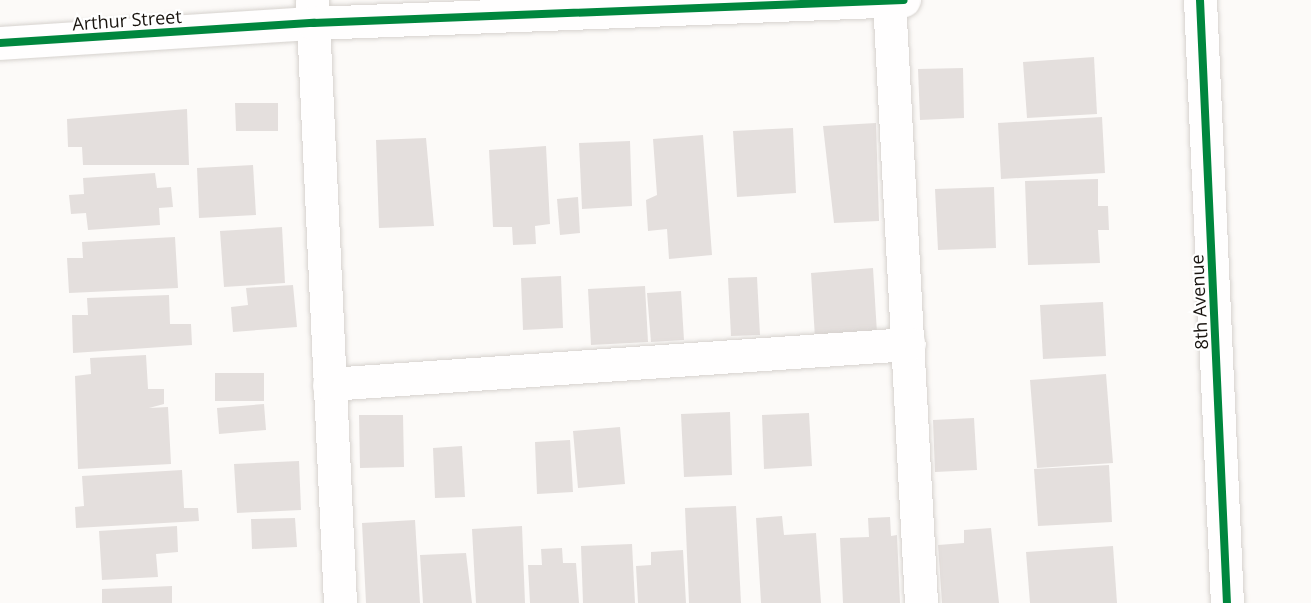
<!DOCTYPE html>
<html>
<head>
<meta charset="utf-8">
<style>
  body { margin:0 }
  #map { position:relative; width:1311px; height:603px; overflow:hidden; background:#fcfaf8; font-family:"Open Sans",sans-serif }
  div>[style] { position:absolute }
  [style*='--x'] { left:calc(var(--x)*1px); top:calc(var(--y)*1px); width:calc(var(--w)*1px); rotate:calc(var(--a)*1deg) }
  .building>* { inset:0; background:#e4dfdd }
  .roads { filter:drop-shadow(0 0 2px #d6d2ce) drop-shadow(0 0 2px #d6d2ce) }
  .minor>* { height:33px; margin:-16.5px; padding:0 16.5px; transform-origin:16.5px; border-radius:16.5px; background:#fffefe }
  .cycleway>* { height:8px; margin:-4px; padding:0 4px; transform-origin:4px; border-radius:4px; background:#00873e }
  span { translate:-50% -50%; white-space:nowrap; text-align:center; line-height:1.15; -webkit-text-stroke:4.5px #fff; paint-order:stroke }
  .street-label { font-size:18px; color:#1a1510 }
</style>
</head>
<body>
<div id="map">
  <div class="building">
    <div style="clip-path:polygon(1094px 57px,1097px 114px,1027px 118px,1023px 62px)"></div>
    <div style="clip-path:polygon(963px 68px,964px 118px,920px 120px,918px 69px)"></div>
    <div style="clip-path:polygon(235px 103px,278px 103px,278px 131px,236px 131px)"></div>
    <div style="clip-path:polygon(187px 109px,189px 165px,83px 165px,82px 147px,68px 147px,67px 119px)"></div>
    <div style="clip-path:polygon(1102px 117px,1105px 173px,1001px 179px,998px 123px)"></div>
    <div style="clip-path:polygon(876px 123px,879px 221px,834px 223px,823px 126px)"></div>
    <div style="clip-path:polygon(793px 128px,796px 193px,737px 197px,733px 131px)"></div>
    <div style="clip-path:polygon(703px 135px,712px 255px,669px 259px,667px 229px,648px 231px,646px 200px,657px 195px,653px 139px)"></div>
    <div style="clip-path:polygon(426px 138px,434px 226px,379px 228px,376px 140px)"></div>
    <div style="clip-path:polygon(630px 141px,632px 206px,582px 209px,579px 143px)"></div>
    <div style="clip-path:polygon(546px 146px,550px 224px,535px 226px,536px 244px,513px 245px,512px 227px,493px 227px,489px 150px)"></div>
    <div style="clip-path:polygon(253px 165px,256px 215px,199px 218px,197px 168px)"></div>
    <div style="clip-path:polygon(155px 173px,157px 188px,171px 187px,173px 207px,159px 208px,160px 225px,88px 230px,86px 213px,71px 214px,69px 195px,84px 194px,83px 178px)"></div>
    <div style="clip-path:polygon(1098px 179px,1098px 206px,1108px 206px,1109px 230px,1098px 230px,1100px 263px,1028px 265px,1025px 181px)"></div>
    <div style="clip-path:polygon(994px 187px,996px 248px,938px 250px,935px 189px)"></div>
    <div style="clip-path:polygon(578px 197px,580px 233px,560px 235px,557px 199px)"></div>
    <div style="clip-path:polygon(282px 227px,285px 283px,224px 287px,220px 231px)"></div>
    <div style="clip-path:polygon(175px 237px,178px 288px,69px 293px,67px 258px,83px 258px,82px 242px)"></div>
    <div style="clip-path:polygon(873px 268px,877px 333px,815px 338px,811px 273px)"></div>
    <div style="clip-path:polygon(561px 276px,563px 328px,523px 330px,521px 278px)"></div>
    <div style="clip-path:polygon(757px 277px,760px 335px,731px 336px,728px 278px)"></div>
    <div style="clip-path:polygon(293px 285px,297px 327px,233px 332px,231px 307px,248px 305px,246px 288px)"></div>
    <div style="clip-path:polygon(645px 286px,648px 342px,591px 345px,588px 289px)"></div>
    <div style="clip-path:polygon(681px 291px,684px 340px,651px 342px,647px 293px)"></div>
    <div style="clip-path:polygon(169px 295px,170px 324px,191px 324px,192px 345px,73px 353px,72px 315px,88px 315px,87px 298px)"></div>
    <div style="clip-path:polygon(1103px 302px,1106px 356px,1043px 359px,1040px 305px)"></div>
    <div style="clip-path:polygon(146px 355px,148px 389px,164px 389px,164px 404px,149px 408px,168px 407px,171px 464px,78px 469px,75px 376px,91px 374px,90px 358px)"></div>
    <div style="clip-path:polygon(215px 373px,264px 373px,264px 401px,215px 401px)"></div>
    <div style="clip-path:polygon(1106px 374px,1113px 463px,1037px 468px,1030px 380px)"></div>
    <div style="clip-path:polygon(264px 404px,266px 430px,219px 434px,217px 408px)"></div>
    <div style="clip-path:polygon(730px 412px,732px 475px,684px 477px,681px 414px)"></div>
    <div style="clip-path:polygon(809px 413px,812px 466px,764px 469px,762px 415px)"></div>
    <div style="clip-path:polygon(359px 415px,403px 415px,404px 467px,360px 468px)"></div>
    <div style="clip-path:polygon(974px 418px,977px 470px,935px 472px,933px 420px)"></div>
    <div style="clip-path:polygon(620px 427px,625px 484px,578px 488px,573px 431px)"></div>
    <div style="clip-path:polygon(570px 440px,573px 492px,537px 494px,535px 442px)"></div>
    <div style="clip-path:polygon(462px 446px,465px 497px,435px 498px,433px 448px)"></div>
    <div style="clip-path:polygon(299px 461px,301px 510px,237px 513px,234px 464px)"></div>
    <div style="clip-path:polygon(1109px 465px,1112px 522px,1038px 526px,1034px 469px)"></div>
    <div style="clip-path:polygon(182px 470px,184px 508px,198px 508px,199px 521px,76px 528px,75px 507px,84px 506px,82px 476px)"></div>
    <div style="clip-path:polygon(736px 506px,741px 603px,689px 603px,685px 508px)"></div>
    <div style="clip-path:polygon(782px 516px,784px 535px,816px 533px,821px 603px,761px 603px,756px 518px)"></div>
    <div style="clip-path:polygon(890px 517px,891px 536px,897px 535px,900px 603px,843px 603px,840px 538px,869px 537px,868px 518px)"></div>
    <div style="clip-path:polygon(295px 518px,297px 547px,252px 549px,251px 519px)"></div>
    <div style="clip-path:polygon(415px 520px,420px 603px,366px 603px,362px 523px)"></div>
    <div style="clip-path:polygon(177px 526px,178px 552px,156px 554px,158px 577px,102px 580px,99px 531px)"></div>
    <div style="clip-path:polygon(522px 526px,525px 603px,476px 603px,472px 529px)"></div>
    <div style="clip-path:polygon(991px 528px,999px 603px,942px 603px,938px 545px,964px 543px,964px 530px)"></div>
    <div style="clip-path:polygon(632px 544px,635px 603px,583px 603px,581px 546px)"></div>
    <div style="clip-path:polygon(1113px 546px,1117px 603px,1030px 603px,1026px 552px)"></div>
    <div style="clip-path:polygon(562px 548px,563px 563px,576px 563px,579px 603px,530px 603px,528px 565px,542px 565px,541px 549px)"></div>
    <div style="clip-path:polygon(683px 550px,686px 603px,638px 603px,636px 566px,651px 565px,651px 552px)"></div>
    <div style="clip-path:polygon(466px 553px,472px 603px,423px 603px,420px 555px)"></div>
    <div style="clip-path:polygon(172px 586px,172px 603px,102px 603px,102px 589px)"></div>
  </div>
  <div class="roads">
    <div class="minor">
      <div style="--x:312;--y:0;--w:604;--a:87.34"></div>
      <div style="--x:889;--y:0;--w:604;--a:86.96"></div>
      <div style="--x:1200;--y:0;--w:604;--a:87.44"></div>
      <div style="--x:0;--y:43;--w:314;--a:-3.7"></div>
      <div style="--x:313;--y:23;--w:591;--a:-2.23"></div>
      <div style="--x:329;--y:384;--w:581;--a:-3.95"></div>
    </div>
  </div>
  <div class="cycleway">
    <div style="--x:1200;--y:0;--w:604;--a:87.44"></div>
    <div style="--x:0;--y:43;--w:314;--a:-3.7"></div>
    <div style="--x:313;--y:23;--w:591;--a:-2.23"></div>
  </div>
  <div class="street-label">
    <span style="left:127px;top:20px;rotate:-4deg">Arthur Street</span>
    <span style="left:1199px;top:302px;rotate:-93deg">8th Avenue</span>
  </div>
</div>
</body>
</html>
